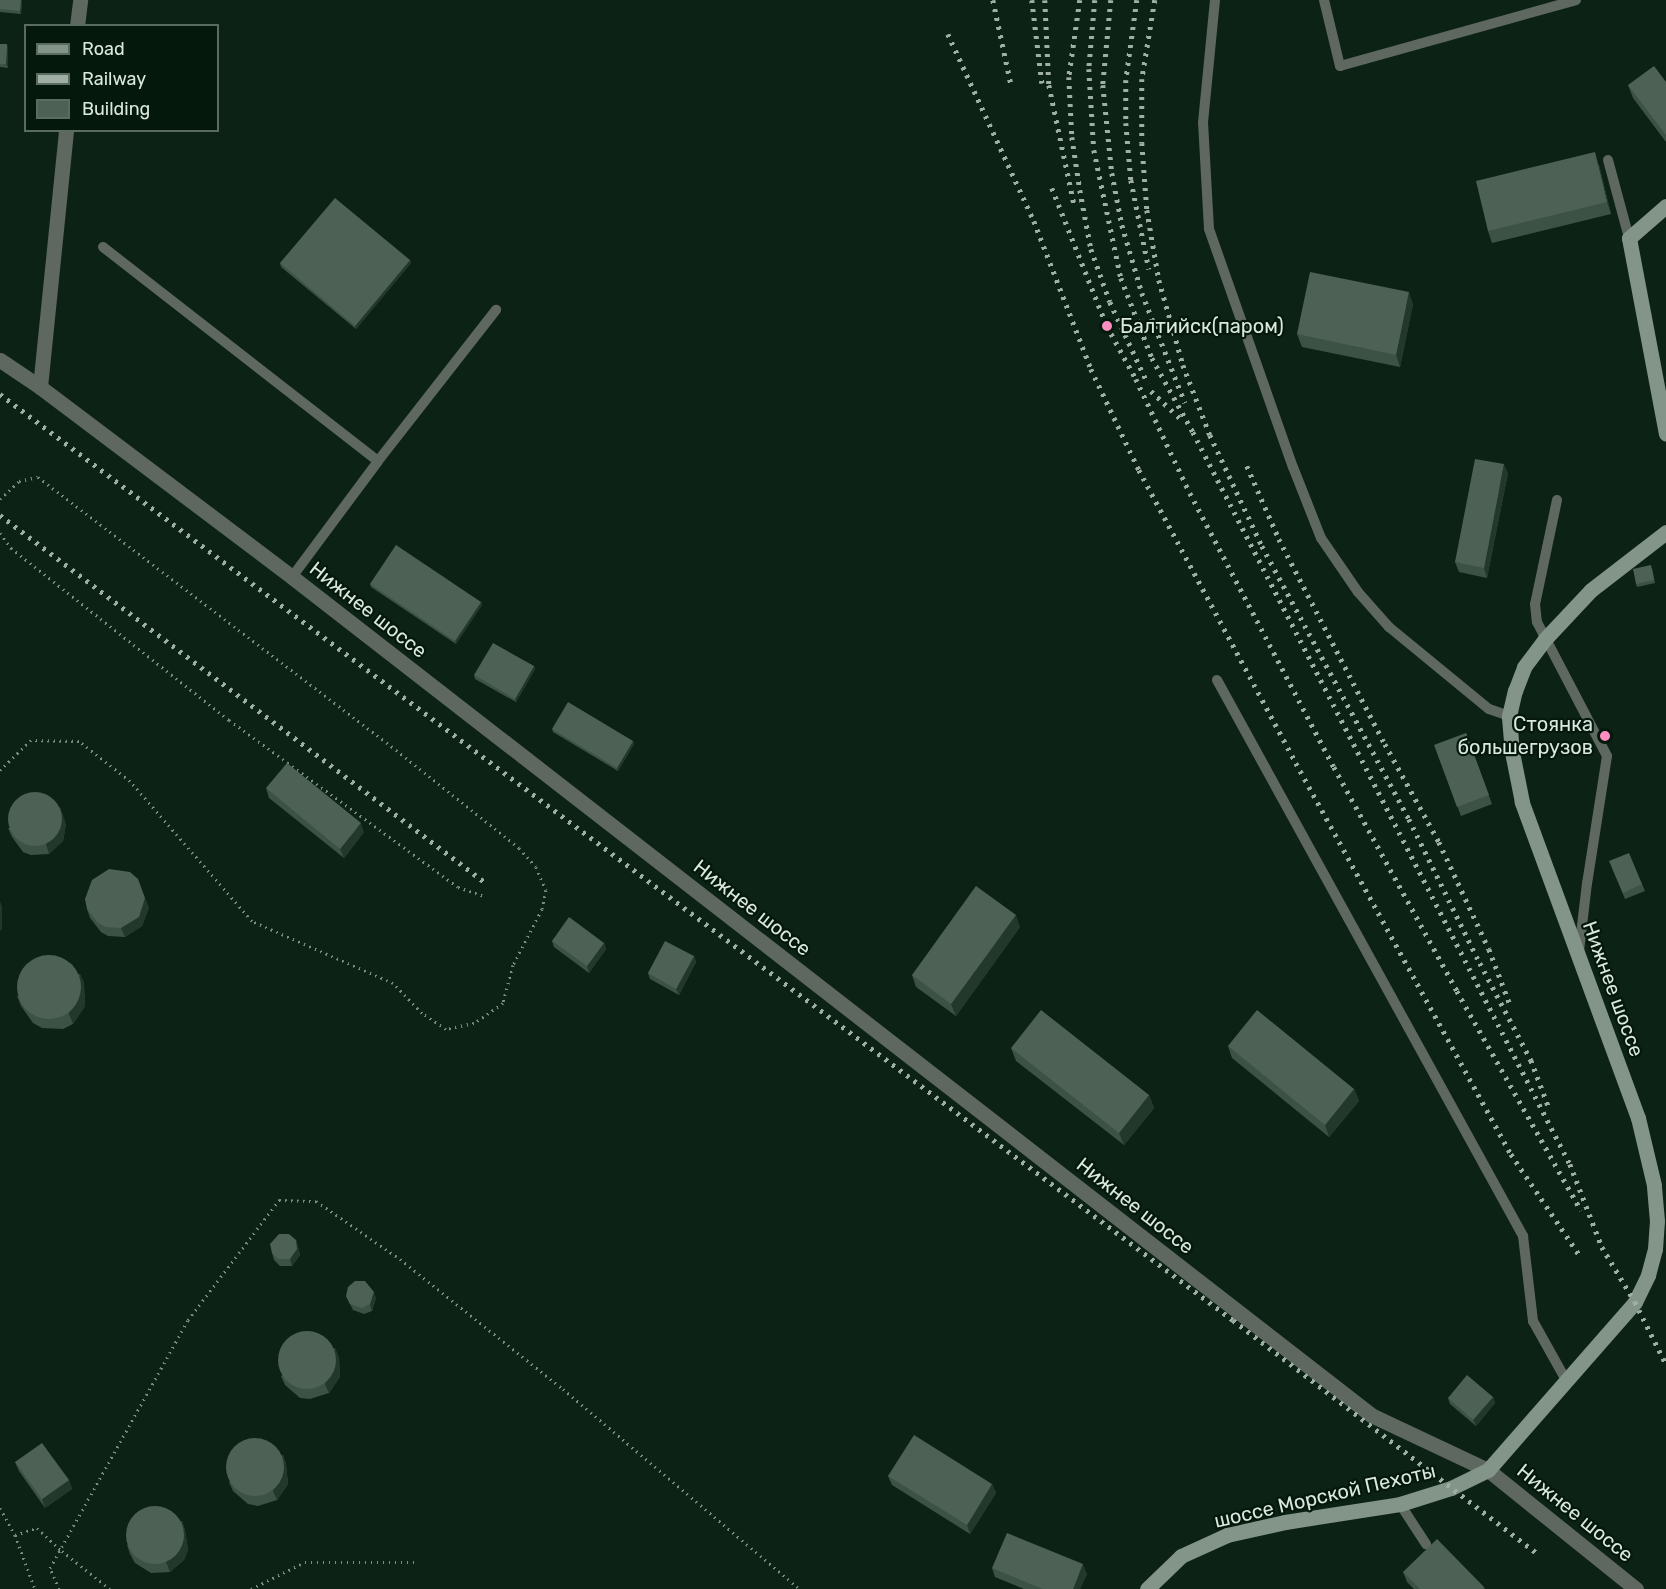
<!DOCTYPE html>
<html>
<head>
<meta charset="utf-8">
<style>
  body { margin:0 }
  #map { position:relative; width:1666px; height:1589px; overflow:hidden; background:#0c2215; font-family:Rubik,sans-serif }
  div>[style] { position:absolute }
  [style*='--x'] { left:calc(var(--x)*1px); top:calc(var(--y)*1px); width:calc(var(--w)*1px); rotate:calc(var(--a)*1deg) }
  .path>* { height:3px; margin-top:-1.5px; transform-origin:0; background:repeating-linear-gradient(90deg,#7b8c81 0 1.5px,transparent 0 6px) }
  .lane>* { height:10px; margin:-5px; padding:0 5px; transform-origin:5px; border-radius:5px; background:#5e6861 }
  .street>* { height:15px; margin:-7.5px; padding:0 7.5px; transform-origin:7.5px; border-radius:7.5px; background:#5e6861 }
  .secondary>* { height:15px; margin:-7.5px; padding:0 7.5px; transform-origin:7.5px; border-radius:7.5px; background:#839489 }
  .rail>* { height:4.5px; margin-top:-2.25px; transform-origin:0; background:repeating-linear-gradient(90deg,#a0afa5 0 3px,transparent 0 9px) }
  .wall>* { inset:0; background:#3c5245 }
  .shaded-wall>* { inset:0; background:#22382b }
  .building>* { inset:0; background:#4d6255 }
  .round { border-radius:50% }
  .dots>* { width:16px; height:16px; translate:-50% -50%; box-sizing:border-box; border:3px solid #04180c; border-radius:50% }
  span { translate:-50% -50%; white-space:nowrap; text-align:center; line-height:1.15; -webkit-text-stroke:4.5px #04180c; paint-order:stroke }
  .poi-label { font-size:20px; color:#dbe8df }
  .left { translate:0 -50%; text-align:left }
  .right { translate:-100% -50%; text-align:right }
  .street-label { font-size:20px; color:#dbe8df }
  .legend { position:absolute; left:24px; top:24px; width:195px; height:108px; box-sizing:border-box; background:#04180c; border:2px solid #5a6b60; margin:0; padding:8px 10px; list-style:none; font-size:18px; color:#dbe8df }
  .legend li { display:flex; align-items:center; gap:12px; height:30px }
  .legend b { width:30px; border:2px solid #5a6b60 }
</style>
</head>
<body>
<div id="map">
  <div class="path">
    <div style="--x:0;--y:499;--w:26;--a:-43"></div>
    <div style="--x:19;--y:481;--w:19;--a:-12"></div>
    <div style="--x:38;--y:477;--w:450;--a:37.3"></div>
    <div style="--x:396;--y:750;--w:157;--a:38.5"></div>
    <div style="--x:519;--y:848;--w:25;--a:48"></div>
    <div style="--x:536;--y:867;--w:25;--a:67"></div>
    <div style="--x:546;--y:890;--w:19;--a:102"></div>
    <div style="--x:542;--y:909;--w:63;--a:117.4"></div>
    <div style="--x:513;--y:965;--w:39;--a:105"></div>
    <div style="--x:503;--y:1003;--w:35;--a:145"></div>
    <div style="--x:474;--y:1023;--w:29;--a:168"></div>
    <div style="--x:446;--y:1029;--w:29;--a:-146"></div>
    <div style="--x:422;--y:1013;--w:42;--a:-134"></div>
    <div style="--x:393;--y:983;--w:154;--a:-156.3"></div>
    <div style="--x:252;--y:921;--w:186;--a:-131.1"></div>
    <div style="--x:130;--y:781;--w:65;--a:-141.9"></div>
    <div style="--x:79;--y:741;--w:48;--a:-178.8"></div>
    <div style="--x:31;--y:740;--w:43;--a:135.9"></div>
    <div style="--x:0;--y:533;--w:19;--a:54"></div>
    <div style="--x:11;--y:548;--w:278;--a:38.3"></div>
    <div style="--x:229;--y:720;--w:283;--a:36.1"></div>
    <div style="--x:458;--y:887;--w:28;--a:19"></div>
    <div style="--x:0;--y:1508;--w:31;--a:61"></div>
    <div style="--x:15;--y:1535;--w:58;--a:69.7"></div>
    <div style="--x:15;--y:1535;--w:23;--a:-18"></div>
    <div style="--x:37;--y:1528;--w:34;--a:43"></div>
    <div style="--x:62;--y:1551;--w:61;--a:38.4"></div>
    <div style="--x:59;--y:1589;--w:23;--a:-113"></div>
    <div style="--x:50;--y:1568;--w:284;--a:-60.9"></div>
    <div style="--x:188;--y:1320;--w:151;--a:-52.8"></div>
    <div style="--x:279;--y:1200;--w:37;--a:2"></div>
    <div style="--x:316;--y:1201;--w:102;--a:34.6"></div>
    <div style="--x:400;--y:1259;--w:208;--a:38.6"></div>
    <div style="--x:563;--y:1389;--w:310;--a:40.2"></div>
    <div style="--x:251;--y:1589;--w:60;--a:-26.6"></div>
    <div style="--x:305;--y:1562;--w:110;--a:0"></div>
  </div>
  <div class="lane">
    <div style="--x:1215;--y:0;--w:123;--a:95.6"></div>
    <div style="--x:1203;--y:122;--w:107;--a:86.8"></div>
    <div style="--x:1209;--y:229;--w:252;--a:70.6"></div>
    <div style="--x:1293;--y:467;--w:76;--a:68.5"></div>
    <div style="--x:1321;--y:538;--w:65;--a:55.6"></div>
    <div style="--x:1358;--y:592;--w:47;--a:48.5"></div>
    <div style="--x:1389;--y:627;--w:129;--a:39.4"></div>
    <div style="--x:1489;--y:709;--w:21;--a:19"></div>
    <div style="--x:1324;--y:0;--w:68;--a:76.4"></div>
    <div style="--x:1340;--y:66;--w:245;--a:-15.6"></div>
    <div style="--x:1608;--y:160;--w:81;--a:74.9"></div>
    <div style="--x:103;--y:247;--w:348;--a:37.9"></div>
    <div style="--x:1557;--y:500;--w:106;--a:101.9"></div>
    <div style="--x:1535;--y:604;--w:18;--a:84"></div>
    <div style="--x:1537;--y:622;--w:151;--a:62.4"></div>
    <div style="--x:1607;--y:756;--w:129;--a:98.9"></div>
    <div style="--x:1587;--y:883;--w:68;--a:96.7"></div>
    <div style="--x:292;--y:577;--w:144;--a:-53.4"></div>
    <div style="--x:378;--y:461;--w:192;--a:-52"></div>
    <div style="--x:1217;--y:680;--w:635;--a:61.17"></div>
    <div style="--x:1523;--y:1236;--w:86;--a:83.3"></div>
    <div style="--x:1533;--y:1321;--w:68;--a:60.8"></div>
    <div style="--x:1400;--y:1504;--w:48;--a:57"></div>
  </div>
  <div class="street">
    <div style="--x:77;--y:26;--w:26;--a:-83"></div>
    <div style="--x:0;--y:360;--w:48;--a:34"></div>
    <div style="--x:40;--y:387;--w:316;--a:37"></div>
    <div style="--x:292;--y:577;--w:1366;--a:37.83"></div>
    <div style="--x:1371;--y:1415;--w:129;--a:25.2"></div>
    <div style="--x:1488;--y:1470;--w:190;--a:38.8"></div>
    <div style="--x:40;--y:387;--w:258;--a:-84.2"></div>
  </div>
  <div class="secondary">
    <div style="--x:1666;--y:206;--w:49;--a:139.1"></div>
    <div style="--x:1629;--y:238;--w:199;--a:79.3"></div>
    <div style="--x:1147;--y:1589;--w:47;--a:-44.1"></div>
    <div style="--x:1181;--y:1556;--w:51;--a:-24.5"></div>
    <div style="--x:1227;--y:1535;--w:59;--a:-12.6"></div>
    <div style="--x:1285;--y:1522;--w:116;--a:-8.9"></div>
    <div style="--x:1400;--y:1504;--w:53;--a:-17.4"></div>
    <div style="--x:1451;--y:1488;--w:41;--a:-25.9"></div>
    <div style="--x:1488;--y:1470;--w:223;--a:-48.8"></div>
    <div style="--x:1635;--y:1302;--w:30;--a:-64"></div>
    <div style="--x:1648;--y:1275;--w:27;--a:-75"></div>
    <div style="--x:1655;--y:1249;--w:28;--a:-86"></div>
    <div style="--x:1657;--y:1221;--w:36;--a:-95"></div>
    <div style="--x:1654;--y:1185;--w:69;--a:-103.4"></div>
    <div style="--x:1638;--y:1118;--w:337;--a:-110.2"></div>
    <div style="--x:1522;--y:802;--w:51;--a:-101.3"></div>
    <div style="--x:1512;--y:752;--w:36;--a:-95"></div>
    <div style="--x:1509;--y:716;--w:26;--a:-77"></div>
    <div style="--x:1515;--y:691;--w:26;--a:-69"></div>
    <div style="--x:1524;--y:667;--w:35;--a:-53"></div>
    <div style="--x:1545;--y:639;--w:67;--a:-46.8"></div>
    <div style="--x:1591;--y:590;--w:95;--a:-37.7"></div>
  </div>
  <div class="rail">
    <div style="--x:993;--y:0;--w:86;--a:77.9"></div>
    <div style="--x:1032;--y:0;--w:84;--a:83.1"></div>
    <div style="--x:1045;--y:0;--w:85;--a:87.3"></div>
    <div style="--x:1049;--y:85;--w:122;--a:78.1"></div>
    <div style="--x:1080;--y:0;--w:78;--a:98.1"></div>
    <div style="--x:1069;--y:77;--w:60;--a:87.1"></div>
    <div style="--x:1072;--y:137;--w:54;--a:81.4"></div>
    <div style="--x:1080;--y:190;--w:60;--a:79.4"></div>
    <div style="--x:1091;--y:249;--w:56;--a:70.3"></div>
    <div style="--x:1110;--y:302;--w:90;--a:65.1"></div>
    <div style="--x:1095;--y:0;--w:69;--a:95"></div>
    <div style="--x:1089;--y:69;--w:81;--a:86.5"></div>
    <div style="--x:1094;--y:150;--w:131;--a:78.1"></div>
    <div style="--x:1121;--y:278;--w:86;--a:68.8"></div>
    <div style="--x:1152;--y:358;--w:85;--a:61"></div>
    <div style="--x:1193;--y:432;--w:823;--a:62.75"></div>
    <div style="--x:1570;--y:1164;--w:89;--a:68.9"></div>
    <div style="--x:1602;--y:1247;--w:64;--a:59"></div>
    <div style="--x:1635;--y:1302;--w:69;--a:63.4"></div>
    <div style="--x:1111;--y:0;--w:85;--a:95.4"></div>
    <div style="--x:1103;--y:85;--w:88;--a:84.2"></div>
    <div style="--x:1112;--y:173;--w:53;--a:79.1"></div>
    <div style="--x:1122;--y:225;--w:71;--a:73.6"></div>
    <div style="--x:1142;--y:293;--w:118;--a:68.6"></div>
    <div style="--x:1137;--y:0;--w:81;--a:97.8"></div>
    <div style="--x:1126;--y:80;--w:43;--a:90"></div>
    <div style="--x:1126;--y:123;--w:57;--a:85"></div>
    <div style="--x:1131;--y:180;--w:91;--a:78.6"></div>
    <div style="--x:1155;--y:0;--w:80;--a:99.3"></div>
    <div style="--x:1142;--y:79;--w:64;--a:90"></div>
    <div style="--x:1142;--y:143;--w:67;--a:85.7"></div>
    <div style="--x:1147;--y:210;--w:71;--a:80.3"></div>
    <div style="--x:1159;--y:280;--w:88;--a:74.2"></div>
    <div style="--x:1183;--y:365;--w:75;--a:68.9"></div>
    <div style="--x:1210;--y:435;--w:123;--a:64.9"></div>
    <div style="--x:1262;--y:546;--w:310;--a:61.7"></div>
    <div style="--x:1409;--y:819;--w:161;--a:63.8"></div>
    <div style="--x:1480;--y:963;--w:110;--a:62.3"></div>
    <div style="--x:1531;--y:1060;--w:51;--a:69.4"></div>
    <div style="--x:948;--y:34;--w:206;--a:65.3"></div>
    <div style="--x:1034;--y:221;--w:159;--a:68.9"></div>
    <div style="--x:1091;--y:369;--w:112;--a:64.6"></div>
    <div style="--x:1139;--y:470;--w:332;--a:61.8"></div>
    <div style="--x:1296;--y:763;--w:446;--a:61.2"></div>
    <div style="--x:1511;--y:1154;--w:123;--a:55.9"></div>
    <div style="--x:1052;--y:188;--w:149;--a:68.3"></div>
    <div style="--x:1107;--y:326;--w:60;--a:61.3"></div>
    <div style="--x:1136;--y:379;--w:126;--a:64.7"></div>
    <div style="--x:1190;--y:493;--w:310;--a:62.3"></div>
    <div style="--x:1334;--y:767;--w:256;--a:61.2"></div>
    <div style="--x:1457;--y:991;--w:252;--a:60.5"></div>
    <div style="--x:1151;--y:391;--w:44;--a:43.2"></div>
    <div style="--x:0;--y:394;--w:1542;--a:36.91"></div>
    <div style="--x:1233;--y:1320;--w:383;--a:37.5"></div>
    <div style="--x:1247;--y:466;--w:80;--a:66.3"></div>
    <div style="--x:1279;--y:539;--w:231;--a:62.7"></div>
    <div style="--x:1385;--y:744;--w:112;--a:61.1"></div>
    <div style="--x:1439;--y:842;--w:118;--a:65"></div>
    <div style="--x:1489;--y:949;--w:62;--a:69.2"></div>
    <div style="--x:0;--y:515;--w:610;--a:37.13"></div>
  </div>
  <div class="wall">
    <div style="clip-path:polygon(0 0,22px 0,21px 14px,0 12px)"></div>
    <div style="clip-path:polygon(0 44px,8px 47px,8px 68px,0 67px)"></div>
    <div style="clip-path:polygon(1666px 82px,1666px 142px,1633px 98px,1628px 85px)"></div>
    <div style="clip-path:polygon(1599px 165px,1611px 214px,1492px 243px,1488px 231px)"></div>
    <div style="clip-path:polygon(410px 260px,411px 263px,356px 329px,281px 267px,280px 263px)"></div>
    <div style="clip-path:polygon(1413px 304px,1400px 367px,1302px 347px,1297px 334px)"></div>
    <div style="clip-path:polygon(1508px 473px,1487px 578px,1459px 572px,1455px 562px)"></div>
    <div style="clip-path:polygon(1652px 568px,1655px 583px,1637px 587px,1636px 584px)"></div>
    <div style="clip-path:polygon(370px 584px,481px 602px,482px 605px,456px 644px,371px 587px)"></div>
    <div style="clip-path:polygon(534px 666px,535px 669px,516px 702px,475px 679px,474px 675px)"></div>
    <div style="clip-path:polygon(552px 729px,633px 741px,634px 744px,618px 771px,553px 732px)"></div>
    <div style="clip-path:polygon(1466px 733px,1492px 804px,1461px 816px,1438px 754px)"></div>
    <div style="clip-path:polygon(266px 788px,364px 832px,344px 858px,269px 798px)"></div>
    <div style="clip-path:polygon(66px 824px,63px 841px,49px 854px,31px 855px,23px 852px,12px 837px,8px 828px)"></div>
    <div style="clip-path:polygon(1612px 868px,1642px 884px,1645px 891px,1625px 899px)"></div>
    <div style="clip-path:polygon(149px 907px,142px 926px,125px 937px,108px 936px,101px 932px,90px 918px,87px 909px)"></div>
    <div style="clip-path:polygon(1020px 927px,956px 1016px,916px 987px,912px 975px)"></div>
    <div style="clip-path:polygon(552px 941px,604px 943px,606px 949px,589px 973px,554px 947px)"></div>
    <div style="clip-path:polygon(694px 956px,696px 962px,679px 995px,650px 979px,648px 973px)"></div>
    <div style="clip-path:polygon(80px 974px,84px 983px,85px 1006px,73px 1024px,63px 1029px,42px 1028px,33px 1023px,21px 1006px,17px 996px)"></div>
    <div style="clip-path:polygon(1228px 1046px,1354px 1089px,1359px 1101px,1329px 1137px,1232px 1058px)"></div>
    <div style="clip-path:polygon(1011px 1048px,1149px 1095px,1154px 1108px,1124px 1145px,1016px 1061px)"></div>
    <div style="clip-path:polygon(296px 1240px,300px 1255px,292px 1266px,280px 1266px,274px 1260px,272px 1253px)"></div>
    <div style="clip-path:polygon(346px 1296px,376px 1298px,372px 1311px,364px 1314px,353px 1310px)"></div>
    <div style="clip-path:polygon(335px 1348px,339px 1358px,340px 1377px,329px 1393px,310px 1399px,300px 1398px,285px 1385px,281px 1376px)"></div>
    <div style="clip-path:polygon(1493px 1397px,1495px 1403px,1476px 1426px,1450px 1404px,1448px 1398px)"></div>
    <div style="clip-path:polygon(283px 1455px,286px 1464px,288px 1484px,277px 1500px,258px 1506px,248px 1504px,233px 1491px,229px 1482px)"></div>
    <div style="clip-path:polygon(15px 1462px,69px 1480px,72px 1489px,45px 1508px,19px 1471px)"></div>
    <div style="clip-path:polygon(888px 1476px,992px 1484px,996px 1493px,970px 1534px,892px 1485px)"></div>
    <div style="clip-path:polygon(182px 1521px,185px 1530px,188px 1550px,184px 1560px,170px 1572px,151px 1573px,135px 1563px,130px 1554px,127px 1545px)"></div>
    <div style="clip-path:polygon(992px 1568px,1087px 1574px,1080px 1589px,1024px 1589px,995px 1577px)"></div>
    <div style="clip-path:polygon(1403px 1572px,1484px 1587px,1485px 1589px,1414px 1589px,1407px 1582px)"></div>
  </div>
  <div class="shaded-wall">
    <div style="clip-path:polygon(21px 0,22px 0,21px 14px,20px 11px)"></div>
    <div style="clip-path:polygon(7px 44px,8px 47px,8px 68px,6px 64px)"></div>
    <div style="clip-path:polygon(1595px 152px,1599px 165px,1611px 214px,1607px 202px)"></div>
    <div style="clip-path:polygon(410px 260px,411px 263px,356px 329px,355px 326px)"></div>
    <div style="clip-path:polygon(1409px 292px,1413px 304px,1400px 367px,1396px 355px)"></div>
    <div style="clip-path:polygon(1504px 464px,1508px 473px,1487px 578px,1484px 568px)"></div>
    <div style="clip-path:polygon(481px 602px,482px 605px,456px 644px,455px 641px)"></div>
    <div style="clip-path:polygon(534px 666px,535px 669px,516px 702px,515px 699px)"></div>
    <div style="clip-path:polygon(633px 741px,634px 744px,618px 771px,617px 768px)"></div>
    <div style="clip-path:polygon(60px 806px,66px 824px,63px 841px,49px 854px,46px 844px)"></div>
    <div style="clip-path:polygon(361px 823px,364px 832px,344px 858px,340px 849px)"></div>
    <div style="clip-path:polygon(145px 898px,149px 907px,142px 926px,125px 937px,121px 928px)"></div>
    <div style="clip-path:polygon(0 901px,2px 907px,2px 929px,0 931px)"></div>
    <div style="clip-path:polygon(1016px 915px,1020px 927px,956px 1016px,951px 1004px)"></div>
    <div style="clip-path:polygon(604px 943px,606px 949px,589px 973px,587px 966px)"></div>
    <div style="clip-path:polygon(694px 956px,696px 962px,679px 995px,676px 989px)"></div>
    <div style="clip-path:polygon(80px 974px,84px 983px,85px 1006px,73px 1024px,69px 1014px)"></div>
    <div style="clip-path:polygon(1354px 1089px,1359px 1101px,1329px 1137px,1325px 1125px)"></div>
    <div style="clip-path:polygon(1149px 1095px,1154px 1108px,1124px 1145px,1119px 1133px)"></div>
    <div style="clip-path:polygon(296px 1240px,300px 1255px,292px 1266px,290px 1259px)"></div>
    <div style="clip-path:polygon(374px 1292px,376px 1298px,372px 1311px,370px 1304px)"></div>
    <div style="clip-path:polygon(335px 1348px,339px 1358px,340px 1377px,329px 1393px,325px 1384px)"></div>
    <div style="clip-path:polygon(1493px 1397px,1495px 1403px,1476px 1426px,1473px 1420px)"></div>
    <div style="clip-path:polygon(283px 1455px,286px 1464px,288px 1484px,277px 1500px,273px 1491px)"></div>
    <div style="clip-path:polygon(69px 1480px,72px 1489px,45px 1508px,42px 1499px)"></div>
    <div style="clip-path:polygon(992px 1484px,996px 1493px,970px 1534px,967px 1525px)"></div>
    <div style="clip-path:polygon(182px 1521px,185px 1530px,188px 1550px,184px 1560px,170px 1572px,166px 1562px)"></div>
    <div style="clip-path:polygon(1083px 1564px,1087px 1574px,1080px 1589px,1073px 1589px)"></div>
  </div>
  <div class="building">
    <div style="clip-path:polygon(0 0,21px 0,20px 11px,0 9px)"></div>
    <div style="clip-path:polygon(0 44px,7px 44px,6px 64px,0 64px)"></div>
    <div style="clip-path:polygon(1654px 66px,1666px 82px,1666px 135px,1628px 85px)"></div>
    <div style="clip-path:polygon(1595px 152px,1607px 202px,1488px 231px,1476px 181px)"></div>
    <div style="clip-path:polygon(335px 198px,410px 260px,355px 326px,280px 263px)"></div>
    <div style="clip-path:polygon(1310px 272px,1409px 292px,1396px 355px,1297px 334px)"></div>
    <div style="clip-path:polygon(1475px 459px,1504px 464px,1484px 568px,1455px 562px)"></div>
    <div style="clip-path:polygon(396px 545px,481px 602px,455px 641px,370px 584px)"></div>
    <div style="clip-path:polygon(1651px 565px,1654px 580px,1636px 584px,1633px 569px)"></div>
    <div style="clip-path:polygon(493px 643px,534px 666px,515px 699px,474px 675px)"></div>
    <div style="clip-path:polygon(568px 702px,633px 741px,617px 768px,552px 729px)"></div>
    <div style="clip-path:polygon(1466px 733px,1489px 795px,1457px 807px,1434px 745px)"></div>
    <div style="clip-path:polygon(287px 763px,361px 823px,340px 849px,266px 788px)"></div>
    <div class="round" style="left:8px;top:792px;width:54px;height:54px"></div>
    <div style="clip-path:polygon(1629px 853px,1642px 884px,1623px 893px,1609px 861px)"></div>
    <div style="clip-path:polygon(109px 869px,130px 872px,138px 879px,145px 898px,139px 917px,121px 928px,105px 927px,97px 922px,87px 909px,85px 899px,92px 880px)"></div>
    <div style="clip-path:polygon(976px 886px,1016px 915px,951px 1004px,912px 975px)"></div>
    <div style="clip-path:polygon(569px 917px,604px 943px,587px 966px,552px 941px)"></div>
    <div style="clip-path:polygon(665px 941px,694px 956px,676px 989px,648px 973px)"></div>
    <div class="round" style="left:17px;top:955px;width:64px;height:64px"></div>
    <div style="clip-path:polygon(1041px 1010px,1149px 1095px,1119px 1133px,1011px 1048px)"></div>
    <div style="clip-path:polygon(1257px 1010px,1354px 1089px,1325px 1125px,1228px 1046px)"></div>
    <div style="clip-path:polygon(279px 1234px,289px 1234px,296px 1240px,297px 1249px,290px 1259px,278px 1259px,272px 1253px,270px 1244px)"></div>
    <div style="clip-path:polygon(355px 1281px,365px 1281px,374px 1292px,370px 1304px,362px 1308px,350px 1304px,346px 1296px,348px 1287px)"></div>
    <div class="round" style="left:278px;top:1331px;width:58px;height:58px"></div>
    <div style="clip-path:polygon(1467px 1375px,1493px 1397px,1473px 1420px,1448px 1398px)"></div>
    <div style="clip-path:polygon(914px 1435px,992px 1484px,967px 1525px,888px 1476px)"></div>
    <div class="round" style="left:226px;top:1438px;width:58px;height:58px"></div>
    <div style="clip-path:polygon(42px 1443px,69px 1480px,42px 1499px,15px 1462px)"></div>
    <div class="round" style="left:126px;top:1506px;width:58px;height:58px"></div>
    <div style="clip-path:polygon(1007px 1533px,1083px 1564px,1073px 1589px,1043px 1589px,992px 1568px)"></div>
    <div style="clip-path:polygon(1437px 1539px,1484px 1587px,1482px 1589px,1420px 1589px,1403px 1572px)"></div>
  </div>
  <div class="dots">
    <div style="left:1107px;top:326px;background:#fd8ebf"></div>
    <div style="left:1605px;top:736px;background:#fd8ebf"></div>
  </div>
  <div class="poi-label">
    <span class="left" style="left:1120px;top:326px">Балтийск(паром)</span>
    <span class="right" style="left:1593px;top:736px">Стоянка<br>большегрузов</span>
  </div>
  <div class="street-label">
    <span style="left:368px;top:610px;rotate:38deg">Нижнее шоссе</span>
    <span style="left:752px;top:908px;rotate:38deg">Нижнее шоссе</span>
    <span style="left:1613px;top:989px;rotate:70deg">Нижнее шоссе</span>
    <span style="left:1135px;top:1206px;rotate:38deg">Нижнее шоссе</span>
    <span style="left:1325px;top:1496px;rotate:-13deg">шоссе Морской Пехоты</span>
    <span style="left:1575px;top:1513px;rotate:39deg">Нижнее шоссе</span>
  </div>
  <ul class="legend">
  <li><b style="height:8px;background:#839489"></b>Road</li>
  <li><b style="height:8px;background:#a0afa5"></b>Railway</li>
  <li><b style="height:16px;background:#4d6255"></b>Building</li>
  </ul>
</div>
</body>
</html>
